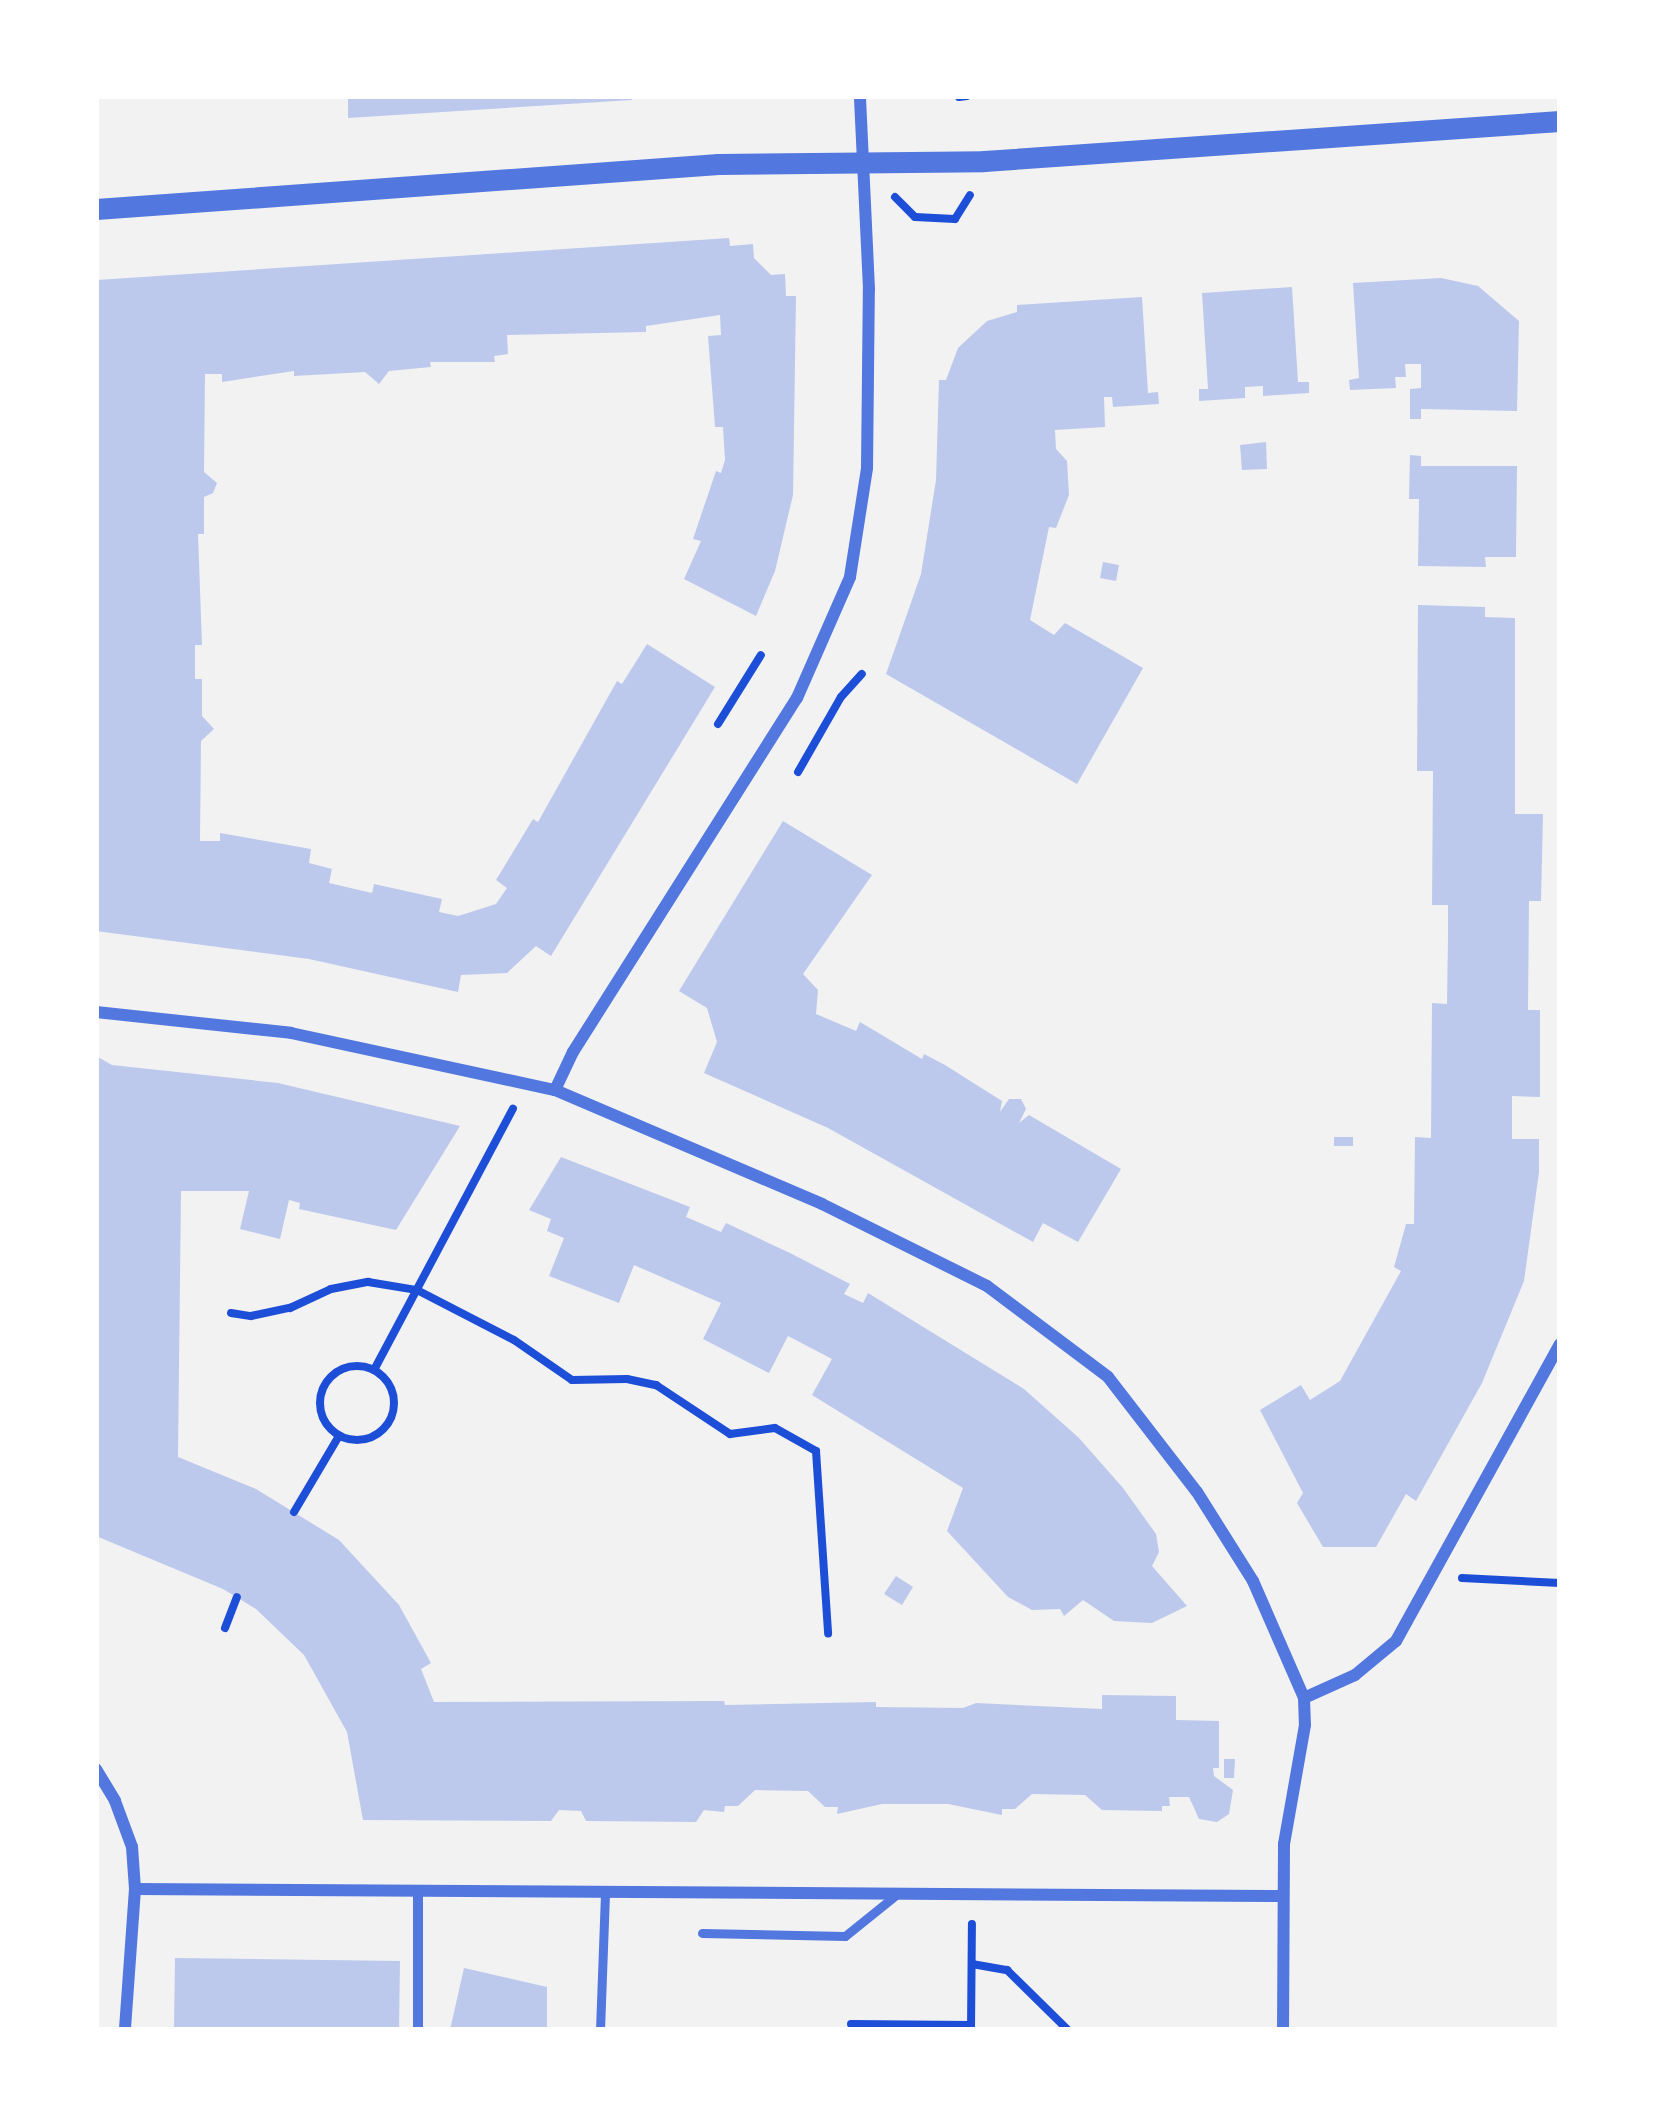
<!DOCTYPE html>
<html>
<head>
<meta charset="utf-8">
<style>
  body { margin:0 }
  #map { position:relative; width:1656px; height:2126px; overflow:hidden; background:#f2f2f2; font-family:"Varela Round",sans-serif }
  div>[style] { position:absolute }
  [style*='--x'] { left:calc(var(--x)*1px); top:calc(var(--y)*1px); width:calc(var(--w)*1px); rotate:calc(var(--a)*1deg) }
  .building>* { inset:0; background:#bdc9ec }
  .path>* { height:8px; margin:-4px; padding:0 4px; transform-origin:4px; border-radius:4px; background:#1d4ed8 }
  .path>.ring { margin:-4px; padding:0; box-sizing:content-box; background:none; border:8px solid #1d4ed8; border-radius:50% }
  .service>* { height:9px; margin:-4.5px; padding:0 4.5px; transform-origin:4.5px; border-radius:4.5px; background:#5277de }
  .pedestrian>* { height:10px; margin:-5px; padding:0 5px; transform-origin:5px; border-radius:5px; background:#5277de }
  .minor>* { height:12px; margin:-6px; padding:0 6px; transform-origin:6px; border-radius:6px; background:#5277de }
  .tertiary>* { height:21px; margin:-10.5px; padding:0 10.5px; transform-origin:10.5px; border-radius:10.5px; background:#5277de }
  span { translate:-50% -50%; white-space:nowrap; text-align:center; line-height:1.15; -webkit-text-stroke:12px #fff; paint-order:stroke }
  .frame { position:absolute; inset:0; border:99px solid #fff; pointer-events:none }
</style>
</head>
<body>
<div id="map">
  <div class="building">
    <div style="clip-path:polygon(348px 96px,632px 96px,632px 100px,348px 118px)"></div>
    <div style="clip-path:polygon(729px 238px,730px 246px,753px 244px,754px 258px,771px 275px,785px 274px,786px 296px,796px 296px,793px 495px,775px 571px,756px 616px,684px 579px,701px 541px,693px 539px,716px 471px,721px 473px,725px 460px,723px 427px,715px 427px,708px 336px,721px 335px,720px 315px,646px 326px,646px 332px,507px 335px,508px 354px,494px 356px,495px 362px,430px 362px,431px 367px,389px 371px,379px 384px,365px 372px,294px 376px,294px 371px,222px 382px,222px 374px,205px 374px,204px 472px,217px 483px,213px 493px,204px 497px,204px 534px,198px 534px,202px 645px,195px 645px,195px 679px,202px 679px,202px 716px,214px 729px,201px 741px,200px 841px,220px 841px,220px 833px,311px 849px,309px 863px,332px 869px,329px 883px,372px 893px,374px 884px,442px 899px,439px 912px,458px 916px,496px 904px,507px 888px,496px 880px,533px 819px,538px 822px,617px 681px,622px 684px,647px 644px,715px 687px,551px 956px,536px 946px,507px 973px,461px 975px,458px 992px,309px 959px,96px 931px,97px 280px)"></div>
    <div style="clip-path:polygon(1441px 278px,1478px 286px,1519px 321px,1517px 411px,1421px 409px,1421px 419px,1410px 419px,1410px 389px,1421px 388px,1421px 364px,1405px 364px,1406px 377px,1395px 377px,1396px 388px,1350px 390px,1349px 380px,1359px 378px,1353px 283px)"></div>
    <div style="clip-path:polygon(1292px 287px,1298px 382px,1309px 382px,1309px 393px,1263px 396px,1263px 386px,1245px 387px,1245px 398px,1199px 401px,1199px 389px,1208px 389px,1202px 293px)"></div>
    <div style="clip-path:polygon(1142px 297px,1148px 393px,1158px 392px,1159px 404px,1113px 407px,1112px 397px,1104px 397px,1105px 427px,1055px 430px,1056px 449px,1067px 461px,1069px 495px,1056px 528px,1049px 527px,1030px 620px,1054px 635px,1065px 623px,1143px 668px,1077px 784px,886px 674px,921px 574px,936px 480px,939px 380px,946px 380px,958px 348px,987px 321px,1017px 312px,1017px 305px)"></div>
    <div style="clip-path:polygon(1266px 442px,1267px 469px,1242px 470px,1240px 445px)"></div>
    <div style="clip-path:polygon(1410px 455px,1421px 456px,1421px 466px,1517px 466px,1516px 557px,1485px 557px,1486px 567px,1418px 566px,1419px 499px,1409px 499px)"></div>
    <div style="clip-path:polygon(1103px 562px,1119px 565px,1116px 581px,1100px 578px)"></div>
    <div style="clip-path:polygon(1418px 605px,1485px 607px,1485px 617px,1515px 618px,1515px 814px,1543px 814px,1541px 901px,1529px 901px,1528px 1010px,1540px 1010px,1540px 1097px,1512px 1096px,1512px 1139px,1539px 1139px,1539px 1172px,1524px 1281px,1482px 1383px,1416px 1501px,1406px 1494px,1376px 1547px,1323px 1547px,1297px 1503px,1303px 1493px,1260px 1410px,1301px 1385px,1310px 1400px,1340px 1381px,1401px 1271px,1394px 1267px,1406px 1224px,1414px 1224px,1415px 1137px,1431px 1138px,1432px 1003px,1447px 1004px,1448px 936px,1448px 905px,1432px 905px,1433px 771px,1417px 771px)"></div>
    <div style="clip-path:polygon(783px 821px,872px 875px,803px 974px,818px 990px,816px 1014px,856px 1031px,860px 1022px,922px 1059px,924px 1054px,945px 1065px,1002px 1101px,1000px 1112px,1009px 1099px,1021px 1099px,1026px 1109px,1019px 1123px,1029px 1115px,1121px 1169px,1078px 1242px,1043px 1223px,1033px 1242px,828px 1128px,704px 1073px,717px 1042px,707px 1008px,679px 991px)"></div>
    <div style="clip-path:polygon(96px 1056px,112px 1065px,278px 1083px,460px 1126px,396px 1230px,299px 1209px,300px 1203px,289px 1200px,280px 1239px,240px 1229px,249px 1191px,181px 1191px,178px 1457px,256px 1489px,339px 1540px,399px 1605px,431px 1663px,421px 1669px,434px 1702px,724px 1701px,725px 1705px,876px 1702px,876px 1707px,963px 1708px,976px 1703px,1102px 1709px,1102px 1695px,1176px 1696px,1176px 1720px,1219px 1721px,1219px 1768px,1213px 1768px,1214px 1776px,1233px 1790px,1229px 1814px,1217px 1822px,1199px 1819px,1189px 1797px,1169px 1797px,1170px 1806px,1162px 1806px,1162px 1811px,1102px 1810px,1085px 1795px,1032px 1794px,1015px 1809px,1002px 1809px,1002px 1815px,948px 1804px,882px 1804px,837px 1814px,838px 1807px,825px 1807px,808px 1791px,755px 1790px,738px 1806px,725px 1806px,724px 1812px,704px 1810px,696px 1822px,586px 1821px,581px 1811px,559px 1810px,551px 1821px,363px 1820px,347px 1732px,304px 1655px,256px 1609px,223px 1589px,96px 1536px)"></div>
    <div style="clip-path:polygon(1334px 1137px,1353px 1137px,1353px 1146px,1334px 1146px)"></div>
    <div style="clip-path:polygon(561px 1157px,690px 1207px,686px 1217px,721px 1232px,726px 1223px,790px 1253px,850px 1284px,844px 1294px,863px 1303px,868px 1293px,1024px 1389px,1079px 1438px,1123px 1488px,1156px 1534px,1159px 1552px,1152px 1566px,1187px 1606px,1152px 1623px,1114px 1621px,1083px 1600px,1064px 1616px,1060px 1609px,1032px 1610px,1008px 1597px,947px 1531px,963px 1488px,812px 1395px,832px 1359px,788px 1336px,769px 1373px,703px 1339px,721px 1303px,634px 1265px,619px 1303px,549px 1276px,564px 1238px,547px 1231px,551px 1219px,529px 1210px)"></div>
    <div style="clip-path:polygon(896px 1576px,913px 1587px,902px 1605px,884px 1594px)"></div>
    <div style="clip-path:polygon(1224px 1759px,1235px 1759px,1234px 1778px,1224px 1778px)"></div>
    <div style="clip-path:polygon(175px 1958px,400px 1961px,399px 2030px,174px 2030px)"></div>
    <div style="clip-path:polygon(464px 1968px,547px 1987px,547px 2030px,450px 2030px)"></div>
  </div>
  <div class="path">
    <div style="--x:959;--y:97;--w:8;--a:-7"></div>
    <div style="--x:895;--y:197;--w:28;--a:45"></div>
    <div style="--x:915;--y:217;--w:40;--a:2.9"></div>
    <div style="--x:955;--y:219;--w:28;--a:-58"></div>
    <div style="--x:718;--y:724;--w:81;--a:-58.1"></div>
    <div style="--x:798;--y:772;--w:86;--a:-60.2"></div>
    <div style="--x:841;--y:697;--w:31;--a:-48"></div>
    <div style="--x:231;--y:1313;--w:20;--a:9"></div>
    <div style="--x:251;--y:1316;--w:40;--a:-12"></div>
    <div style="--x:290;--y:1308;--w:45;--a:-24.9"></div>
    <div style="--x:331;--y:1289;--w:38;--a:-11"></div>
    <div style="--x:368;--y:1282;--w:50;--a:9.3"></div>
    <div style="--x:417;--y:1290;--w:109;--a:27.3"></div>
    <div style="--x:514;--y:1340;--w:70;--a:34.6"></div>
    <div style="--x:572;--y:1380;--w:55;--a:-1"></div>
    <div style="--x:627;--y:1379;--w:30;--a:12"></div>
    <div style="--x:656;--y:1385;--w:89;--a:33.5"></div>
    <div style="--x:730;--y:1434;--w:45;--a:-7.6"></div>
    <div style="--x:775;--y:1428;--w:47;--a:29.3"></div>
    <div style="--x:816;--y:1451;--w:183;--a:86.2"></div>
    <div class="ring" style="left:320px;top:1366px;width:66px;height:66px"></div>
    <div style="--x:374;--y:1370;--w:296;--a:-62"></div>
    <div style="--x:294;--y:1512;--w:88;--a:-59.4"></div>
    <div style="--x:1462;--y:1578;--w:98;--a:2.9"></div>
    <div style="--x:225;--y:1628;--w:33;--a:-69"></div>
    <div style="--x:972;--y:1964;--w:36;--a:10"></div>
    <div style="--x:1007;--y:1970;--w:86;--a:44.5"></div>
    <div style="--x:851;--y:2024;--w:120;--a:0.5"></div>
    <div style="--x:971;--y:2030;--w:106;--a:-89.5"></div>
  </div>
  <div class="service">
    <div style="--x:702;--y:1933;--w:143;--a:1.2"></div>
    <div style="--x:845;--y:1936;--w:67;--a:-38.9"></div>
    <div style="--x:600;--y:2030;--w:138;--a:-87.9"></div>
  </div>
  <div class="pedestrian">
    <div style="--x:418;--y:2030;--w:140;--a:-90"></div>
  </div>
  <div class="minor">
    <div style="--x:96;--y:1012;--w:196;--a:6.1"></div>
    <div style="--x:291;--y:1033;--w:270;--a:12.2"></div>
    <div style="--x:555;--y:1090;--w:290;--a:23.1"></div>
    <div style="--x:822;--y:1204;--w:184;--a:26.4"></div>
    <div style="--x:987;--y:1286;--w:151;--a:36.9"></div>
    <div style="--x:1108;--y:1377;--w:145;--a:52.3"></div>
    <div style="--x:1197;--y:1492;--w:105;--a:57.8"></div>
    <div style="--x:1253;--y:1581;--w:128;--a:66.4"></div>
    <div style="--x:1304;--y:1698;--w:27;--a:88"></div>
    <div style="--x:1305;--y:1725;--w:121;--a:100"></div>
    <div style="--x:1284;--y:1844;--w:186;--a:90.3"></div>
    <div style="--x:555;--y:1090;--w:42;--a:-64.7"></div>
    <div style="--x:573;--y:1052;--w:419;--a:-57.7"></div>
    <div style="--x:797;--y:698;--w:132;--a:-66.3"></div>
    <div style="--x:850;--y:577;--w:110;--a:-81.1"></div>
    <div style="--x:867;--y:468;--w:179;--a:-89.4"></div>
    <div style="--x:869;--y:289;--w:193;--a:-92.7"></div>
    <div style="--x:1304;--y:1698;--w:56;--a:-24.3"></div>
    <div style="--x:1355;--y:1675;--w:53;--a:-39.7"></div>
    <div style="--x:1396;--y:1641;--w:339;--a:-61.1"></div>
    <div style="--x:96;--y:1769;--w:37;--a:59"></div>
    <div style="--x:115;--y:1801;--w:49;--a:69.7"></div>
    <div style="--x:132;--y:1847;--w:42;--a:85.9"></div>
    <div style="--x:135;--y:1889;--w:141;--a:94.1"></div>
    <div style="--x:135;--y:1889;--w:1148;--a:0.35"></div>
  </div>
  <div class="tertiary">
    <div style="--x:96;--y:209;--w:624;--a:-4.14"></div>
    <div style="--x:718;--y:164;--w:266;--a:-0.6"></div>
    <div style="--x:984;--y:161;--w:577;--a:-3.97"></div>
  </div>
  <div class="frame"></div>
</div>
</body>
</html>
